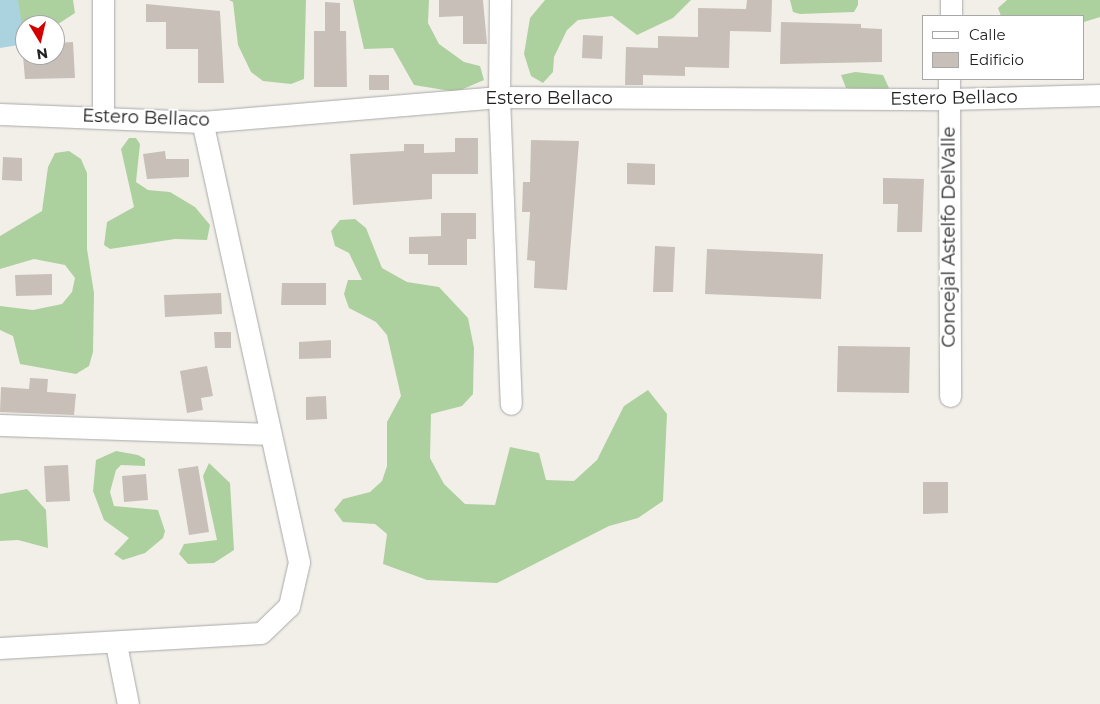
<!DOCTYPE html>
<html>
<head>
<meta charset="utf-8">
<style>
  body { margin:0 }
  #map { position:relative; width:1100px; height:704px; overflow:hidden; background:#f2efe9; font-family:Montserrat,sans-serif }
  div>[style] { position:absolute }
  [style*='--x'] { left:calc(var(--x)*1px); top:calc(var(--y)*1px); width:calc(var(--w)*1px); rotate:calc(var(--a)*1deg) }
  .forest>* { inset:0; background:#add19e }
  .water>* { inset:0; background:#aad3df }
  .building>* { inset:0; background:#c7bfb8 }
  .roads { filter:drop-shadow(0 0 1px #a9a9a9) drop-shadow(0 0 1px #a9a9a9) }
  .minor>* { height:21px; margin:-10.5px; padding:0 10.5px; transform-origin:10.5px; border-radius:10.5px; background:#fff }
  span { translate:-50% -50%; white-space:nowrap; text-align:center; line-height:1.15; -webkit-text-stroke:4px #fff; paint-order:stroke }
  .street-label { font-size:18px; color:#222 }
  .legend { position:absolute; left:922px; top:15px; width:162px; height:65px; box-sizing:border-box; background:#fff; border:1px solid #a7a7a7; margin:0; padding:6px 9px; list-style:none; font-size:15px; color:#222 }
  .legend li { display:flex; align-items:center; gap:10px; height:25px }
  .legend b { width:25px; border:1px solid #a7a7a7 }
  .north { position:absolute; left:15px; top:15px; width:50px; height:50px; box-sizing:border-box; background:#fff; border:1px solid #a7a7a7; border-radius:50%; rotate:171deg; font-size:14px; font-weight:700; line-height:20px; text-align:center; color:#222 }
  .north::after { content:''; display:block; margin:auto; width:18px; height:22px; background:#d40000; clip-path:polygon(50% 0,100% 100%,50% 72%,0 100%) }
</style>
</head>
<body>
<div id="map">
  <div class="forest">
    <div style="clip-path:polygon(0 0,73px 0,75px 13px,55px 26px,25px 25px,25px 43px)"></div>
    <div style="clip-path:polygon(229px 0,306px 0,304px 79px,291px 84px,263px 81px,251px 72px,238px 45px,233px 2px)"></div>
    <div style="clip-path:polygon(353px 0,429px 0,428px 23px,439px 44px,464px 62px,480px 66px,484px 80px,456px 92px,414px 85px,393px 48px,364px 49px)"></div>
    <div style="clip-path:polygon(545px 0,691px 0,673px 18px,637px 35px,612px 16px,578px 20px,567px 30px,554px 57px,553px 72px,543px 83px,531px 76px,524px 54px,530px 18px)"></div>
    <div style="clip-path:polygon(790px 0,858px 0,858px 5px,854px 12px,800px 14px,793px 12px)"></div>
    <div style="clip-path:polygon(1007px 0,1100px 0,1100px 17px,1084px 22px,1084px 16px,1001px 16px,998px 8px)"></div>
    <div style="clip-path:polygon(855px 72px,883px 75px,889px 88px,876px 95px,846px 88px,841px 75px)"></div>
    <div style="clip-path:polygon(129px 138px,136px 138px,140px 144px,136px 182px,148px 190px,170px 192px,195px 207px,210px 225px,207px 240px,175px 239px,110px 249px,104px 245px,107px 222px,134px 207px,121px 149px)"></div>
    <div style="clip-path:polygon(69px 151px,81px 159px,87px 173px,87px 249px,94px 293px,93px 352px,89px 366px,76px 374px,20px 364px,13px 336px,0 330px,0 306px,33px 310px,62px 304px,72px 292px,75px 278px,65px 265px,34px 259px,0 269px,0 236px,42px 211px,48px 167px,55px 153px)"></div>
    <div style="clip-path:polygon(355px 219px,366px 228px,382px 268px,407px 282px,439px 287px,468px 318px,474px 348px,473px 394px,462px 406px,431px 414px,430px 458px,444px 484px,465px 504px,495px 505px,510px 447px,539px 453px,546px 480px,574px 481px,597px 460px,624px 406px,648px 390px,667px 414px,663px 501px,638px 518px,609px 526px,497px 583px,427px 580px,383px 564px,387px 534px,375px 524px,343px 522px,334px 510px,343px 499px,370px 492px,382px 481px,387px 466px,387px 422px,401px 396px,387px 335px,376px 322px,349px 308px,344px 294px,348px 280px,362px 280px,349px 253px,335px 246px,331px 231px,340px 220px)"></div>
    <div style="clip-path:polygon(116px 451px,138px 455px,145px 459px,145px 466px,121px 465px,116px 470px,110px 492px,114px 506px,158px 510px,165px 531px,163px 538px,145px 553px,123px 560px,114px 554px,129px 538px,104px 520px,93px 491px,96px 460px)"></div>
    <div style="clip-path:polygon(209px 463px,230px 483px,234px 550px,214px 563px,188px 564px,179px 554px,184px 544px,217px 540px,203px 476px)"></div>
    <div style="clip-path:polygon(27px 489px,46px 510px,48px 548px,18px 540px,0 541px,0 494px)"></div>
  </div>
  <div class="water">
    <div style="clip-path:polygon(0 0,18px 0,25px 44px,0 48px)"></div>
  </div>
  <div class="building">
    <div style="clip-path:polygon(439px 0,483px 0,487px 44px,463px 44px,463px 16px,439px 17px)"></div>
    <div style="clip-path:polygon(747px 0,772px 0,771px 32px,730px 31px,729px 68px,685px 67px,685px 76px,643px 75px,643px 85px,625px 85px,626px 47px,658px 48px,658px 36px,698px 37px,698px 8px,746px 9px)"></div>
    <div style="clip-path:polygon(325px 2px,340px 3px,340px 31px,346px 31px,347px 87px,314px 87px,314px 31px,325px 31px)"></div>
    <div style="clip-path:polygon(146px 4px,220px 11px,224px 83px,198px 83px,198px 49px,166px 49px,166px 22px,146px 22px)"></div>
    <div style="clip-path:polygon(781px 22px,861px 24px,861px 28px,882px 29px,882px 62px,780px 64px)"></div>
    <div style="clip-path:polygon(583px 35px,603px 36px,602px 59px,582px 58px)"></div>
    <div style="clip-path:polygon(73px 42px,75px 78px,25px 79px,23px 56px,56px 55px,56px 43px)"></div>
    <div style="clip-path:polygon(369px 75px,389px 75px,389px 90px,369px 90px)"></div>
    <div style="clip-path:polygon(455px 138px,478px 138px,478px 174px,432px 174px,432px 199px,353px 205px,350px 154px,404px 151px,404px 144px,424px 144px,424px 153px,455px 152px)"></div>
    <div style="clip-path:polygon(531px 140px,579px 141px,567px 290px,534px 288px,535px 261px,527px 260px,530px 212px,522px 212px,523px 182px,530px 182px)"></div>
    <div style="clip-path:polygon(165px 151px,166px 159px,189px 159px,189px 177px,147px 179px,143px 154px)"></div>
    <div style="clip-path:polygon(3px 157px,22px 158px,22px 181px,2px 180px)"></div>
    <div style="clip-path:polygon(627px 163px,655px 164px,655px 185px,627px 184px)"></div>
    <div style="clip-path:polygon(883px 178px,924px 179px,922px 232px,897px 232px,898px 204px,883px 204px)"></div>
    <div style="clip-path:polygon(441px 213px,476px 213px,476px 239px,467px 239px,467px 265px,428px 265px,428px 254px,409px 254px,409px 237px,441px 236px)"></div>
    <div style="clip-path:polygon(655px 246px,675px 247px,673px 292px,653px 292px)"></div>
    <div style="clip-path:polygon(707px 249px,823px 254px,821px 299px,705px 294px)"></div>
    <div style="clip-path:polygon(52px 274px,52px 295px,16px 296px,15px 275px)"></div>
    <div style="clip-path:polygon(282px 283px,326px 283px,326px 305px,281px 305px)"></div>
    <div style="clip-path:polygon(221px 293px,222px 314px,165px 317px,164px 295px)"></div>
    <div style="clip-path:polygon(214px 332px,231px 332px,231px 348px,215px 348px)"></div>
    <div style="clip-path:polygon(331px 340px,331px 358px,299px 359px,299px 342px)"></div>
    <div style="clip-path:polygon(838px 346px,910px 347px,909px 393px,837px 392px)"></div>
    <div style="clip-path:polygon(207px 366px,213px 396px,201px 398px,203px 410px,187px 413px,180px 371px)"></div>
    <div style="clip-path:polygon(30px 378px,48px 379px,47px 392px,76px 394px,74px 415px,0 412px,1px 387px,29px 389px)"></div>
    <div style="clip-path:polygon(326px 396px,327px 419px,306px 420px,306px 397px)"></div>
    <div style="clip-path:polygon(68px 465px,70px 501px,46px 502px,44px 466px)"></div>
    <div style="clip-path:polygon(198px 466px,209px 532px,189px 535px,178px 469px)"></div>
    <div style="clip-path:polygon(146px 474px,148px 500px,124px 502px,122px 476px)"></div>
    <div style="clip-path:polygon(923px 482px,948px 482px,948px 513px,923px 514px)"></div>
  </div>
  <div class="roads">
    <div class="minor">
      <div style="--x:103;--y:0;--w:115;--a:90"></div>
      <div style="--x:500;--y:0;--w:97;--a:90.6"></div>
      <div style="--x:499;--y:97;--w:307;--a:87.8"></div>
      <div style="--x:951;--y:16;--w:16;--a:-90"></div>
      <div style="--x:949;--y:79;--w:317;--a:89.8"></div>
      <div style="--x:0;--y:114;--w:202;--a:2.3"></div>
      <div style="--x:202;--y:122;--w:298;--a:-4.8"></div>
      <div style="--x:499;--y:97;--w:450;--a:0.3"></div>
      <div style="--x:949;--y:99;--w:151;--a:-1.5"></div>
      <div style="--x:0;--y:425;--w:269;--a:1.9"></div>
      <div style="--x:116;--y:644;--w:61;--a:78.7"></div>
      <div style="--x:0;--y:648;--w:261;--a:-3.3"></div>
      <div style="--x:261;--y:633;--w:39;--a:-44"></div>
      <div style="--x:289;--y:606;--w:45;--a:-77.2"></div>
      <div style="--x:299;--y:562;--w:451;--a:-102.4"></div>
    </div>
  </div>
  <div class="street-label">
    <span style="left:549px;top:98px">Estero Bellaco</span>
    <span style="left:954px;top:98px;rotate:-1deg">Estero Bellaco</span>
    <span style="left:146px;top:118px;rotate:2deg">Estero Bellaco</span>
    <span style="left:949px;top:237px;rotate:-90deg">Concejal Astelfo DelValle</span>
  </div>
  <ul class="legend">
  <li><b style="height:6px;background:#fff"></b>Calle</li>
  <li><b style="height:14px;background:#c7bfb8"></b>Edificio</li>
  </ul>
  <div class="north">N</div>
</div>
</body>
</html>
